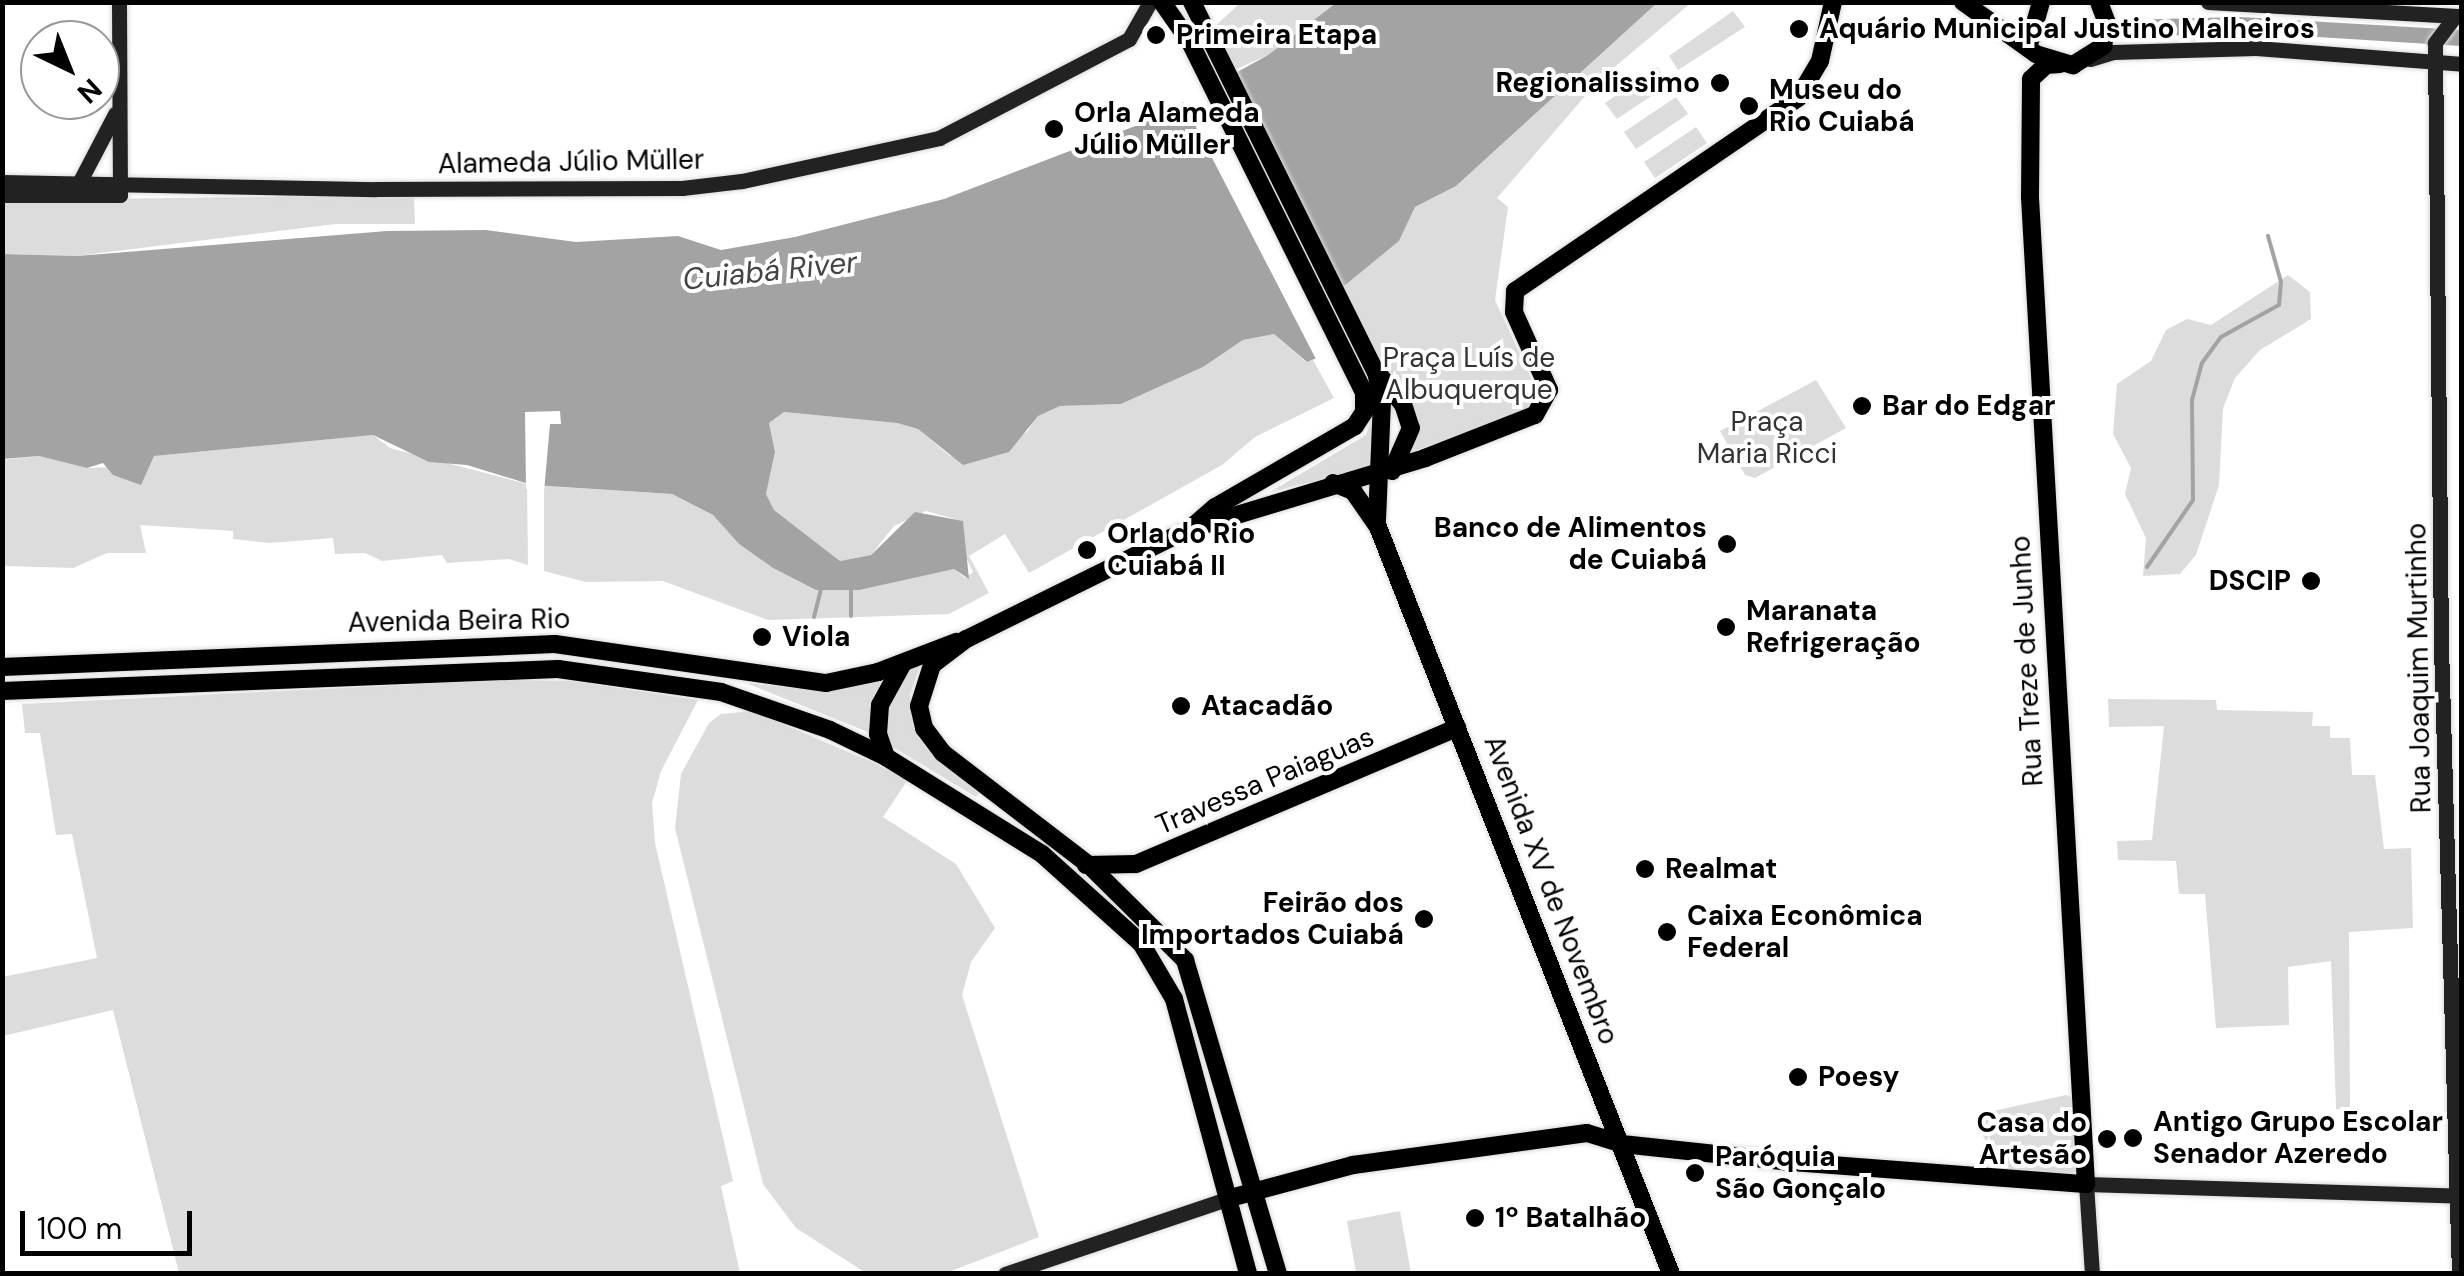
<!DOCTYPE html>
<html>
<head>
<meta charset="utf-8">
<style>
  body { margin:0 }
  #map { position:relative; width:2464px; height:1276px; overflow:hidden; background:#fff; font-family:"DM Sans",sans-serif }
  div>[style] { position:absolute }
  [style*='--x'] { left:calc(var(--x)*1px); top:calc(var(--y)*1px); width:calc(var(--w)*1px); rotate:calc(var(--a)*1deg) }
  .green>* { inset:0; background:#dcdcdc }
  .water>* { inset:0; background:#a3a3a3 }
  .pier>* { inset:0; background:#fff }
  .stream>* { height:4px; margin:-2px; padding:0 2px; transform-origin:2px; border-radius:2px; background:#a3a3a3 }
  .roads { filter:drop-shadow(0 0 2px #dbdbdb) drop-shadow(0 0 2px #dbdbdb) }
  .secondary>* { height:15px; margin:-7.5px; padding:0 7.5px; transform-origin:7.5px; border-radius:7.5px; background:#222 }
  .primary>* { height:18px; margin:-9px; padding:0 9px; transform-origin:9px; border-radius:9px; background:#000 }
  .dots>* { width:28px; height:28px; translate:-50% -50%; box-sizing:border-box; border:5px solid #fff; border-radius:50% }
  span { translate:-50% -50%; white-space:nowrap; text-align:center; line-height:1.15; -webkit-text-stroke:8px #fff; paint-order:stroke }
  .poi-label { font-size:28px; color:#000; font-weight:700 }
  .left { translate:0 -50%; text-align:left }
  .right { translate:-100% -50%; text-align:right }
  .street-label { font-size:28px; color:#000 }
  .park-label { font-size:28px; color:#333 }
  .water-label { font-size:30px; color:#444; font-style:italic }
  .frame { position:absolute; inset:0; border:5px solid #000; pointer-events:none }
  .north { position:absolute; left:20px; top:20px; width:100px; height:100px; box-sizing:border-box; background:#fff; border:2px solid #999; border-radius:50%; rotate:137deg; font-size:28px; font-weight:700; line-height:40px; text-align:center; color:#000 }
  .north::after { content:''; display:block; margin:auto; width:35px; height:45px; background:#000; clip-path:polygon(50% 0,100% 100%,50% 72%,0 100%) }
  .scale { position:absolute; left:20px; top:1211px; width:172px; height:45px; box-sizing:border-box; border:5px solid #000; border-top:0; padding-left:12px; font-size:30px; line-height:35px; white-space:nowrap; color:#000; -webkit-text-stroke:8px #fff; paint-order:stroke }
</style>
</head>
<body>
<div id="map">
  <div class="green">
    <div style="clip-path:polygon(1240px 3px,1336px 3px,1268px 55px,1232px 71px,1211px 30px)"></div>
    <div style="clip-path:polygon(1657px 3px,1691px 3px,1599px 80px,1497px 198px,1508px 207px,1495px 300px,1539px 396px,1536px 406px,1412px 452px,1416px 432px,1343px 287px,1399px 241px,1415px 207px,1456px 186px)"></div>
    <div style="clip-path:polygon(1733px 11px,1745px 27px,1678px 70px,1669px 56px)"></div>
    <div style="clip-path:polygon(1657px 67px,1669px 84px,1617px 119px,1605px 103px)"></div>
    <div style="clip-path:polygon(1676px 97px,1688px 114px,1636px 149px,1624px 132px)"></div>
    <div style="clip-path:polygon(1696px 127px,1707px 143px,1655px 178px,1644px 162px)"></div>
    <div style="clip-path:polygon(414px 195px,415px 224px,336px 224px,76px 256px,3px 254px,3px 200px)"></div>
    <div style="clip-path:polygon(2288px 275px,2310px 292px,2311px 319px,2260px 350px,2235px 378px,2223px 408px,2219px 485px,2196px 555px,2180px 574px,2143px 576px,2146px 538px,2125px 494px,2131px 468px,2113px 434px,2117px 384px,2151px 361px,2166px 330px,2187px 319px,2211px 325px)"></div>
    <div style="clip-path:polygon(1274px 334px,1306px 362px,1313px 360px,1334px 398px,1255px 437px,1222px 465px,1029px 573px,1005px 534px,969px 556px,989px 593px,949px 614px,768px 620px,663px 581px,586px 582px,544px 571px,544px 486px,672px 494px,713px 515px,739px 544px,773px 568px,816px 590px,954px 569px,965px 578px,973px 572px,965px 555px,962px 521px,926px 511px,894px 526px,871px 555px,840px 561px,774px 510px,766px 494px,775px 452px,769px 423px,784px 412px,897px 423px,918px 429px,950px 456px,1027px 432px,1037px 416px,1060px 406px,1121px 404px,1203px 367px,1243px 340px)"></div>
    <div style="clip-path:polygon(1373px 380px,1377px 419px,1372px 467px,1270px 492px,1366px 435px,1374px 414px)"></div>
    <div style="clip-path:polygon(1816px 380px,1846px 428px,1755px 478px,1745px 475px,1720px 431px)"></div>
    <div style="clip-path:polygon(373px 435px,390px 448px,527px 484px,528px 565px,509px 559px,447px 563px,442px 555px,382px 561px,365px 553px,335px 554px,333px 538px,269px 543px,233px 539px,233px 531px,140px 525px,146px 553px,107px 553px,73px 568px,3px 566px,2px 460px,39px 456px,87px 468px,145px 466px,153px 456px)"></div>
    <div style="clip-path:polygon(920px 665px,910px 695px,913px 727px,927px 749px,979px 793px,976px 797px,868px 732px,746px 683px,821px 691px)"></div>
    <div style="clip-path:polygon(503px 680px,572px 681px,698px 700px,661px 771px,652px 803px,655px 843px,733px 1181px,721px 1186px,740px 1273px,179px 1273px,113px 1010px,3px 1036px,2px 977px,97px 958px,72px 834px,56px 835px,40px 733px,25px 733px,22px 704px)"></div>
    <div style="clip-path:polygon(2108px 699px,2216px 700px,2217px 710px,2313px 712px,2312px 726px,2330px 726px,2330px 738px,2350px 738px,2352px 775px,2375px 775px,2384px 849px,2411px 848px,2413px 928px,2349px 932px,2350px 1110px,2336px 1109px,2331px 961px,2288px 967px,2289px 1025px,2216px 1028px,2205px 894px,2179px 894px,2176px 861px,2118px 860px,2117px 841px,2152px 840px,2164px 726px,2109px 727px)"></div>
    <div style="clip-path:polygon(752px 711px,909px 778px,883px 817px,956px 864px,995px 928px,971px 962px,962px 995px,1039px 1237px,946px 1273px,866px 1273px,796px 1228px,763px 1184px,675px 828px,681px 774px,709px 723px,721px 714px)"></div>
    <div style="clip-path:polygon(2066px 1095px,2073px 1098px,2076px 1170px,2071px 1175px,2007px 1171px,1974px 1123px,1979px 1114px)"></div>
    <div style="clip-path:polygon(1400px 1211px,1411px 1273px,1356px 1273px,1347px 1221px)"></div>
  </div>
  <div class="water">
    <div style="clip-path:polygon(1336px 3px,1657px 3px,1456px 186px,1415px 207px,1399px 241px,1343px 287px,1322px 356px,1307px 362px,1274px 334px,1243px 340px,1203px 367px,1121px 404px,1060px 406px,1038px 416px,1009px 452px,963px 465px,918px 429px,897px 423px,784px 412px,769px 423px,775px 452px,766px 494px,774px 510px,840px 561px,871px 555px,915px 512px,963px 521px,969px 579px,954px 569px,859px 590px,816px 590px,773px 568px,739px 544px,713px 515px,672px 494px,532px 485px,467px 465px,429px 462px,373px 435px,154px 456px,141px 485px,113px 475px,103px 463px,87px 468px,39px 456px,3px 459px,3px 254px,77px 256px,387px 231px,486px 230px,576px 242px,678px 236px,721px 250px,795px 237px,944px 199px,1151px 120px,1268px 55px)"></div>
    <div style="clip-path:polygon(2240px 17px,2461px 30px,2461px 46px,2253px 33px,2122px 37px,2122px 20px)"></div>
  </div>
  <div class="pier">
    <div style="clip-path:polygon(1229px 67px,1347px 293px,1344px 330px,1318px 363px,1179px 94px)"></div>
    <div style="clip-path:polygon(560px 411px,561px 424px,550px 424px,544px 492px,526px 489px,525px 412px)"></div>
  </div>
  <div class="stream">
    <div style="--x:2147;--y:567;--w:81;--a:-55.5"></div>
    <div style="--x:2193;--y:500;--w:100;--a:-90.6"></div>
    <div style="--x:2192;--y:400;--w:38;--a:-75"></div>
    <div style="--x:2202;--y:363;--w:32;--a:-54"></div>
    <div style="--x:2221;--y:337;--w:66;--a:-28.9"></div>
    <div style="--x:2279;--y:305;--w:23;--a:-85"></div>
    <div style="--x:2281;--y:282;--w:48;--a:-105.8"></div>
    <div style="--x:851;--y:586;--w:30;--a:90"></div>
    <div style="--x:814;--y:617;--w:30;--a:-76"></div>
  </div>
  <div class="roads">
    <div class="secondary">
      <div style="--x:2208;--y:2;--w:250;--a:3.2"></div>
      <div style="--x:2455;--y:16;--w:34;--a:127"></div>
      <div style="--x:2435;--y:43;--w:603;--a:89.43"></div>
      <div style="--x:2441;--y:646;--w:628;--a:88.36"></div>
      <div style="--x:2090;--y:59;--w:24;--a:-17"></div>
      <div style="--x:2113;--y:52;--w:143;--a:-1.6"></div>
      <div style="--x:2256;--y:48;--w:207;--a:4.4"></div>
      <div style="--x:80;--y:181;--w:76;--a:-62.4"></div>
      <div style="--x:2;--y:182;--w:374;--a:1.1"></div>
      <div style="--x:376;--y:189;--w:306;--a:-0.2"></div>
      <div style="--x:682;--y:188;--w:60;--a:-6.7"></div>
      <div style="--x:742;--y:181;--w:202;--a:-12.3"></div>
      <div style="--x:939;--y:138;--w:214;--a:-27.5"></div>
      <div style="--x:1129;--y:39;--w:43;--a:-60.4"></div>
      <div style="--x:2;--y:195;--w:118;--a:0"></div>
      <div style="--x:120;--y:195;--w:193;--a:-90.3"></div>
      <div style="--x:1005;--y:1274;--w:237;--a:-18.7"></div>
      <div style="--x:2092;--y:1274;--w:90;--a:-93.8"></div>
      <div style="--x:2086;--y:1184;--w:376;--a:1.8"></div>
    </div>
    <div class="primary">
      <div style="--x:1162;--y:2;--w:49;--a:55"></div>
      <div style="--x:1190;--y:42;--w:391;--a:63.6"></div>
      <div style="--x:1364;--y:392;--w:20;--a:90"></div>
      <div style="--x:1364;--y:412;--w:17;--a:123"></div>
      <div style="--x:1355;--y:426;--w:162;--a:149.9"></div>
      <div style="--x:1215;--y:507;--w:32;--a:139"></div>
      <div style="--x:1191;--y:528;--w:251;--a:153.7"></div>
      <div style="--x:966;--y:639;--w:43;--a:142.6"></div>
      <div style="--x:932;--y:665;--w:43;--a:107.6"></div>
      <div style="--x:919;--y:706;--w:23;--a:77"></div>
      <div style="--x:924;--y:728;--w:31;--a:53"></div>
      <div style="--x:943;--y:753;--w:185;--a:37.5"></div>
      <div style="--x:1090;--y:866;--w:134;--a:44.7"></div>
      <div style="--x:1185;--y:960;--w:327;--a:73.5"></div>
      <div style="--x:1192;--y:2;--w:413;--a:63.6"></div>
      <div style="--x:1376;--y:372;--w:30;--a:78"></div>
      <div style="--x:1382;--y:401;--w:120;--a:92.4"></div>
      <div style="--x:1963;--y:2;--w:90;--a:35.5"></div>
      <div style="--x:2036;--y:54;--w:39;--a:17"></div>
      <div style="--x:2073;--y:65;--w:36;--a:-32"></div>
      <div style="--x:2103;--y:46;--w:23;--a:-80"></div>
      <div style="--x:2107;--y:23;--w:22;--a:-111"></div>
      <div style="--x:2028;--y:48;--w:48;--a:-74.2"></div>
      <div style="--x:1380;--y:376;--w:36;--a:51"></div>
      <div style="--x:1403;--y:404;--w:25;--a:72"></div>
      <div style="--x:1411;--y:428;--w:47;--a:113.8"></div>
      <div style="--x:1333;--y:483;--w:22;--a:22"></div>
      <div style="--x:1353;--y:491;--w:44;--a:55.2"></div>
      <div style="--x:1378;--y:527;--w:802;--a:68.58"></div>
      <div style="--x:1197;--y:527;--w:238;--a:-16.8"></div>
      <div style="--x:1425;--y:458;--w:118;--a:-21.4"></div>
      <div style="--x:1535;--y:415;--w:29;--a:-61"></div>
      <div style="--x:1549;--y:390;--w:85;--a:-114.2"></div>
      <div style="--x:1514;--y:312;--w:21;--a:-87"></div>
      <div style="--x:1515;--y:291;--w:343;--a:-34.3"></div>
      <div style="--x:1798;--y:98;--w:43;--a:-59.3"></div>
      <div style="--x:1820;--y:61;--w:60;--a:-77.6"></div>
      <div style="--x:2;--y:667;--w:553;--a:-2.38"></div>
      <div style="--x:555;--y:644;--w:274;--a:8.2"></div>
      <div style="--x:826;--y:683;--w:53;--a:-11.9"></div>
      <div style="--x:878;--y:672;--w:84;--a:-21"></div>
      <div style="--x:2;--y:691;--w:556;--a:-2.27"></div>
      <div style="--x:558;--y:669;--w:165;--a:8"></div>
      <div style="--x:721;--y:692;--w:115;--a:19.2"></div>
      <div style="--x:830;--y:730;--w:62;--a:25.7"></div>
      <div style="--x:886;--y:757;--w:184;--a:31.9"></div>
      <div style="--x:1042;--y:854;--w:133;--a:42"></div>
      <div style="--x:1141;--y:943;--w:65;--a:59.5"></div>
      <div style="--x:1174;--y:999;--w:285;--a:74.9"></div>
      <div style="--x:886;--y:757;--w:24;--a:-109"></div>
      <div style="--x:878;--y:734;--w:29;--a:-86"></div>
      <div style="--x:880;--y:705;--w:46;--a:-61.2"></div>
      <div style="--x:1086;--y:865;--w:50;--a:-1.1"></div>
      <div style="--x:1136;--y:864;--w:349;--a:-23"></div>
      <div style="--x:1230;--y:1198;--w:127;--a:-15"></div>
      <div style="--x:1353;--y:1165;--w:236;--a:-7.8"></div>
      <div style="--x:1587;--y:1133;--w:37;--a:17"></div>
      <div style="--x:1622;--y:1144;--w:170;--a:6.1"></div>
      <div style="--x:1791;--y:1162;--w:296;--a:4.3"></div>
      <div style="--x:2086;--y:1184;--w:989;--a:-93.25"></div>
      <div style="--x:2030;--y:197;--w:118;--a:-89.5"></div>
      <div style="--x:2031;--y:79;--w:21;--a:-43"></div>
      <div style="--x:2046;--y:65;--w:14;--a:-4"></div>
    </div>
  </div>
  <div class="dots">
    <div style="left:1799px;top:29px;background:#000"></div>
    <div style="left:1156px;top:35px;background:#000"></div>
    <div style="left:1720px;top:83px;background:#000"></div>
    <div style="left:1749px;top:106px;background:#000"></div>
    <div style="left:1054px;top:129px;background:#000"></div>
    <div style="left:1862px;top:406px;background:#000"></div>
    <div style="left:1727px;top:544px;background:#000"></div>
    <div style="left:1087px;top:550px;background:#000"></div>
    <div style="left:2311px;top:581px;background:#000"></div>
    <div style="left:1726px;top:627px;background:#000"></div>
    <div style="left:762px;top:637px;background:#000"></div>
    <div style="left:1181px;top:706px;background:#000"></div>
    <div style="left:1645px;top:869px;background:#000"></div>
    <div style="left:1424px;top:919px;background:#000"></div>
    <div style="left:1667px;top:932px;background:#000"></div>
    <div style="left:1798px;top:1077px;background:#000"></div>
    <div style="left:2133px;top:1138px;background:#000"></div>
    <div style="left:2107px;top:1139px;background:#000"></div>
    <div style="left:1695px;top:1173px;background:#000"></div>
    <div style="left:1475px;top:1218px;background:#000"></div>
  </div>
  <div class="poi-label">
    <span class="left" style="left:1819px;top:29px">Aquário Municipal Justino Malheiros</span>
    <span class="left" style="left:1176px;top:35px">Primeira Etapa</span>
    <span class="right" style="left:1700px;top:83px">Regionalissimo</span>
    <span class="left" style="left:1769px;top:106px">Museu do<br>Rio Cuiabá</span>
    <span class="left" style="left:1074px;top:129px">Orla Alameda<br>Júlio Müller</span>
    <span class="left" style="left:1882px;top:406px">Bar do Edgar</span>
    <span class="right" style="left:1707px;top:544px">Banco de Alimentos<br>de Cuiabá</span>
    <span class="left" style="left:1107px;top:550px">Orla do Rio<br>Cuiabá II</span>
    <span class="right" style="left:2291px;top:581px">DSCIP</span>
    <span class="left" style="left:1746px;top:627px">Maranata<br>Refrigeração</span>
    <span class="left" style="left:782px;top:637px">Viola</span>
    <span class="left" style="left:1201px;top:706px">Atacadão</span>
    <span class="left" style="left:1665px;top:869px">Realmat</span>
    <span class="right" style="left:1404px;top:919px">Feirão dos<br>Importados Cuiabá</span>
    <span class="left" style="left:1687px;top:932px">Caixa Econômica<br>Federal</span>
    <span class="left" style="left:1818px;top:1077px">Poesy</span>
    <span class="left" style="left:2153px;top:1138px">Antigo Grupo Escolar<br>Senador Azeredo</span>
    <span class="right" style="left:2087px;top:1139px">Casa do<br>Artesão</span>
    <span class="left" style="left:1715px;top:1173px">Paróquia<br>São Gonçalo</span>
    <span class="left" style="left:1495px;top:1218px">1º Batalhão</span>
  </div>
  <div class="street-label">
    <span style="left:571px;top:162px;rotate:-1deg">Alameda Júlio Müller</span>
    <span style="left:459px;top:621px;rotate:-1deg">Avenida Beira Rio</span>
    <span style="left:2027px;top:661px;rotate:-93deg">Rua Treze de Junho</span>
    <span style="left:2419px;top:668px;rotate:-91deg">Rua Joaquim Murtinho</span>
    <span style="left:1265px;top:781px;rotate:-23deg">Travessa Paiaguas</span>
    <span style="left:1551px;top:890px;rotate:69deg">Avenida XV de Novembro</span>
  </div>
  <div class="park-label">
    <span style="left:1469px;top:374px">Praça Luís de<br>Albuquerque</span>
    <span style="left:1767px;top:438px">Praça<br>Maria Ricci</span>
  </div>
  <div class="water-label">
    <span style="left:770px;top:271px;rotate:-6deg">Cuiabá River</span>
  </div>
  <div class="frame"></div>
  <div class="north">N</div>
  <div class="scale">100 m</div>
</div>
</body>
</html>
